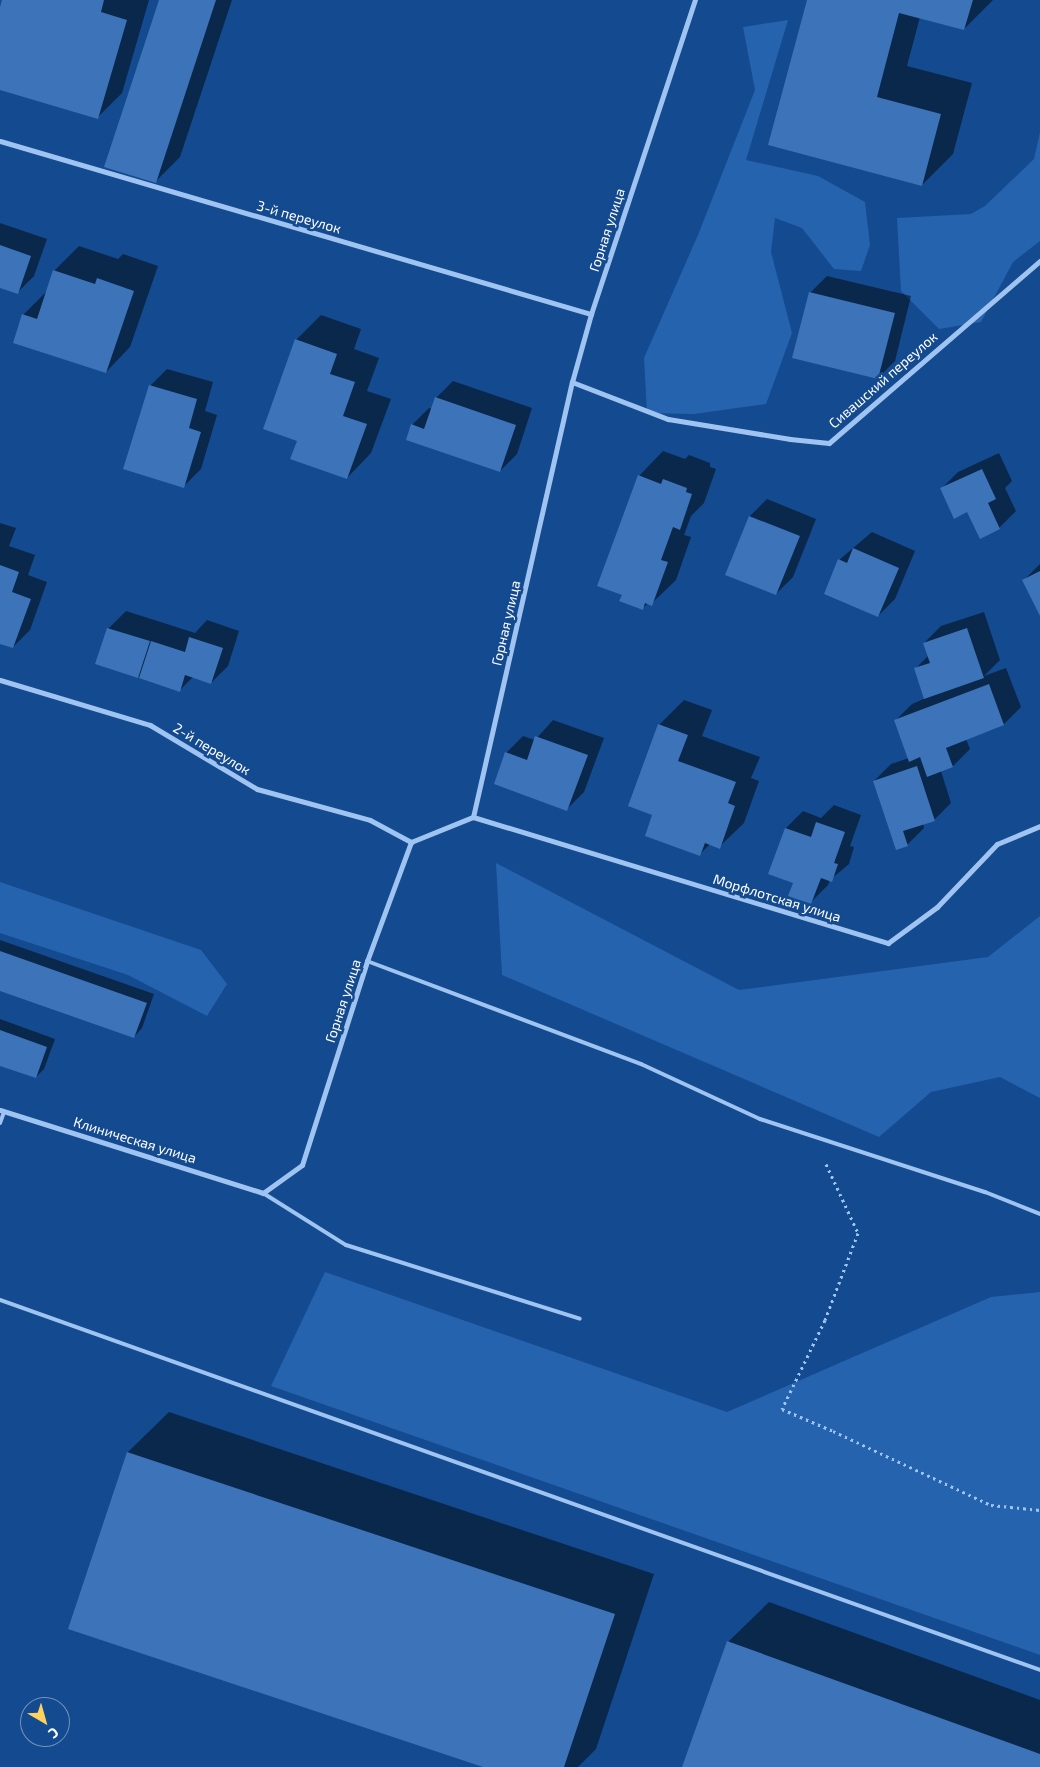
<!DOCTYPE html>
<html>
<head>
<meta charset="utf-8">
<style>
  body { margin:0 }
  #map { position:relative; width:1040px; height:1767px; overflow:hidden; background:#144a8f; font-family:"Exo 2",sans-serif }
  div>[style] { position:absolute }
  [style*='--x'] { left:calc(var(--x)*1px); top:calc(var(--y)*1px); width:calc(var(--w)*1px); rotate:calc(var(--a)*1deg) }
  .green>* { inset:0; background:#2663ae }
  .shadow>* { inset:0; background:#0007 }
  .building>* { inset:0; background:#3d73b8 }
  .path>* { height:3px; margin-top:-1.5px; transform-origin:0; background:repeating-linear-gradient(90deg,#9fc4f1 0 2.5px,transparent 0 6.5px) }
  .lane>* { height:4px; margin:-2px; padding:0 2px; transform-origin:2px; border-radius:2px; background:#9fc4f1 }
  .street>* { height:5px; margin:-2.5px; padding:0 2.5px; transform-origin:2.5px; border-radius:2.5px; background:#9fc4f1 }
  span { translate:-50% -50%; white-space:nowrap; text-align:center; line-height:1.15; -webkit-text-stroke:5px #144a8f; paint-order:stroke }
  .street-label { font-size:14px; color:#fff }
  .north { position:absolute; left:20px; top:1697px; width:50px; height:50px; box-sizing:border-box; background:#144a8f; border:1px solid #7292bc; border-radius:50%; rotate:142deg; font-size:14px; font-weight:700; line-height:20px; text-align:center; color:#fff }
  .north::after { content:''; display:block; margin:auto; width:18px; height:22px; background:#ffd15f; clip-path:polygon(50% 0,100% 100%,50% 72%,0 100%) }
</style>
</head>
<body>
<div id="map">
  <div class="green">
    <div style="clip-path:polygon(788px 20px,746px 160px,818px 176px,865px 202px,870px 245px,861px 271px,834px 269px,802px 228px,775px 218px,771px 252px,792px 333px,766px 404px,694px 414px,647px 413px,644px 358px,698px 235px,755px 90px,743px 27px)"></div>
    <div style="clip-path:polygon(1040px 132px,1040px 241px,1013px 262px,981px 322px,939px 329px,901px 291px,897px 218px,971px 214px,985px 206px,1034px 159px)"></div>
    <div style="clip-path:polygon(496px 863px,739px 990px,988px 957px,1040px 916px,1040px 1098px,1000px 1077px,931px 1092px,879px 1137px,502px 975px)"></div>
    <div style="clip-path:polygon(0 882px,201px 950px,227px 984px,207px 1016px,128px 975px,0 933px)"></div>
    <div style="clip-path:polygon(325px 1272px,727px 1412px,991px 1297px,1040px 1292px,1040px 1655px,271px 1386px)"></div>
  </div>
  <div class="shadow">
    <div style="clip-path:polygon(3px 0,149px 0,122px 93px,98px 117px,0 89px,0 12px)"></div>
    <div style="clip-path:polygon(160px 0,232px 0,180px 157px,155px 182px)"></div>
    <div style="clip-path:polygon(808px 0,993px 0,964px 29px,920px 17px,907px 66px,972px 83px,953px 154px,922px 185px)"></div>
    <div style="clip-path:polygon(0 223px,47px 239px,34px 276px,17px 293px,0 287px)"></div>
    <div style="clip-path:polygon(79px 246px,118px 259px,123px 254px,158px 266px,130px 347px,106px 372px,23px 315px,48px 290px,54px 271px)"></div>
    <div style="clip-path:polygon(827px 276px,911px 296px,895px 361px,878px 378px,810px 293px)"></div>
    <div style="clip-path:polygon(321px 315px,361px 329px,354px 349px,379px 358px,367px 391px,391px 399px,371px 453px,347px 478px,296px 340px)"></div>
    <div style="clip-path:polygon(167px 369px,213px 382px,205px 411px,217px 415px,201px 469px,184px 486px,150px 386px)"></div>
    <div style="clip-path:polygon(453px 381px,532px 408px,517px 454px,500px 471px,412px 425px,429px 408px,432px 409px,436px 398px)"></div>
    <div style="clip-path:polygon(663px 451px,685px 459px,689px 455px,710px 463px,710px 467px,716px 469px,704px 503px,691px 516px,684px 535px,691px 537px,676px 580px,651px 604px,648px 603px,643px 608px,623px 594px,639px 476px)"></div>
    <div style="clip-path:polygon(999px 453px,1012px 481px,1005px 488px,1016px 511px,999px 528px,968px 510px,941px 489px,958px 472px)"></div>
    <div style="clip-path:polygon(767px 499px,816px 519px,793px 577px,776px 594px,750px 516px)"></div>
    <div style="clip-path:polygon(0 523px,16px 528px,9px 546px,35px 555px,28px 575px,47px 582px,30px 630px,13px 647px,0 642px)"></div>
    <div style="clip-path:polygon(872px 532px,915px 551px,895px 599px,878px 616px,839px 560px)"></div>
    <div style="clip-path:polygon(1040px 564px,1040px 613px,1024px 580px)"></div>
    <div style="clip-path:polygon(126px 611px,195px 633px,207px 620px,239px 631px,228px 666px,211px 683px,193px 677px,180px 690px,97px 663px,109px 628px)"></div>
    <div style="clip-path:polygon(984px 612px,1000px 660px,984px 676px,1006px 668px,1021px 707px,1004px 724px,966px 739px,970px 749px,953px 766px,941px 771px,951px 803px,934px 820px,923px 823px,924px 828px,907px 845px,874px 781px,891px 764px,909px 758px,895px 721px,912px 704px,926px 698px,915px 669px,929px 655px,924px 643px,941px 626px)"></div>
    <div style="clip-path:polygon(684px 700px,712px 710px,702px 736px,760px 757px,751px 778px,759px 781px,744px 823px,719px 847px,710px 844px,700px 854px,654px 814px,659px 725px)"></div>
    <div style="clip-path:polygon(553px 720px,604px 738px,584px 792px,567px 809px,506px 753px,523px 736px,535px 740px)"></div>
    <div style="clip-path:polygon(834px 805px,861px 815px,850px 846px,854px 847px,849px 864px,830px 880px,828px 885px,811px 902px,794px 882px,786px 828px,803px 811px,821px 818px)"></div>
    <div style="clip-path:polygon(0 940px,154px 994px,142px 1028px,134px 1037px,0 989px)"></div>
    <div style="clip-path:polygon(0 1019px,55px 1039px,44px 1069px,36px 1077px,0 1064px)"></div>
    <div style="clip-path:polygon(169px 1412px,654px 1574px,596px 1749px,578px 1767px,487px 1767px,70px 1628px,128px 1452px)"></div>
    <div style="clip-path:polygon(769px 1602px,1040px 1700px,1040px 1767px,683px 1767px,728px 1642px)"></div>
  </div>
  <div class="building">
    <div style="clip-path:polygon(2px 0,104px 0,101px 12px,127px 20px,98px 119px,0 90px,0 7px)"></div>
    <div style="clip-path:polygon(159px 0,216px 0,156px 183px,104px 167px)"></div>
    <div style="clip-path:polygon(807px 0,973px 0,964px 30px,899px 13px,877px 97px,941px 114px,922px 186px,768px 145px)"></div>
    <div style="clip-path:polygon(0 245px,31px 256px,18px 294px,0 288px)"></div>
    <div style="clip-path:polygon(53px 270px,95px 284px,97px 278px,134px 291px,106px 373px,13px 343px,22px 314px,37px 319px)"></div>
    <div style="clip-path:polygon(809px 292px,895px 313px,878px 379px,792px 358px)"></div>
    <div style="clip-path:polygon(295px 339px,337px 354px,330px 374px,355px 382px,343px 416px,367px 424px,347px 479px,290px 459px,297px 441px,263px 429px)"></div>
    <div style="clip-path:polygon(149px 385px,197px 399px,189px 428px,201px 432px,184px 488px,123px 469px)"></div>
    <div style="clip-path:polygon(435px 397px,516px 425px,500px 472px,406px 440px,411px 424px,424px 429px)"></div>
    <div style="clip-path:polygon(982px 469px,996px 499px,988px 503px,1000px 529px,980px 539px,967px 512px,954px 519px,940px 488px)"></div>
    <div style="clip-path:polygon(638px 475px,661px 484px,663px 479px,687px 488px,686px 492px,692px 494px,680px 530px,673px 527px,661px 560px,668px 562px,652px 606px,645px 603px,643px 610px,619px 601px,622px 595px,597px 586px)"></div>
    <div style="clip-path:polygon(749px 516px,800px 536px,776px 595px,725px 575px)"></div>
    <div style="clip-path:polygon(853px 548px,899px 568px,878px 617px,824px 594px,838px 559px,847px 563px)"></div>
    <div style="clip-path:polygon(0 565px,19px 572px,12px 592px,31px 599px,13px 648px,0 644px)"></div>
    <div style="clip-path:polygon(1040px 571px,1040px 616px,1022px 580px)"></div>
    <div style="clip-path:polygon(107px 628px,150px 641px,138px 678px,95px 664px)"></div>
    <div style="clip-path:polygon(967px 628px,984px 678px,924px 699px,914px 668px,930px 663px,923px 643px)"></div>
    <div style="clip-path:polygon(189px 637px,223px 648px,211px 684px,185px 675px,180px 692px,139px 678px,151px 641px,185px 652px)"></div>
    <div style="clip-path:polygon(989px 684px,1004px 725px,946px 748px,953px 767px,927px 777px,920px 757px,909px 762px,894px 720px)"></div>
    <div style="clip-path:polygon(658px 724px,688px 735px,678px 761px,736px 782px,728px 803px,735px 806px,720px 849px,705px 843px,700px 856px,645px 836px,652px 815px,628px 806px)"></div>
    <div style="clip-path:polygon(535px 736px,588px 755px,567px 811px,494px 784px,505px 752px,527px 760px)"></div>
    <div style="clip-path:polygon(917px 766px,935px 821px,903px 831px,908px 846px,896px 850px,873px 781px)"></div>
    <div style="clip-path:polygon(816px 822px,845px 832px,834px 863px,838px 864px,832px 882px,821px 878px,811px 904px,788px 896px,793px 883px,768px 874px,785px 828px,811px 837px)"></div>
    <div style="clip-path:polygon(0 951px,147px 1003px,134px 1038px,0 991px)"></div>
    <div style="clip-path:polygon(0 1030px,47px 1047px,36px 1078px,0 1066px)"></div>
    <div style="clip-path:polygon(127px 1452px,615px 1614px,564px 1767px,483px 1767px,68px 1629px)"></div>
    <div style="clip-path:polygon(727px 1641px,1040px 1754px,1040px 1767px,682px 1767px)"></div>
  </div>
  <div class="path">
    <div style="--x:826;--y:1164;--w:76;--a:65.1"></div>
    <div style="--x:858;--y:1233;--w:93;--a:110.8"></div>
    <div style="--x:825;--y:1320;--w:99;--a:115.8"></div>
    <div style="--x:782;--y:1409;--w:56;--a:23.3"></div>
    <div style="--x:833;--y:1431;--w:174;--a:25.1"></div>
    <div style="--x:991;--y:1505;--w:49;--a:5.8"></div>
  </div>
  <div class="lane">
    <div style="--x:367;--y:961;--w:293;--a:20.6"></div>
    <div style="--x:641;--y:1064;--w:131;--a:24.8"></div>
    <div style="--x:760;--y:1119;--w:237;--a:18"></div>
    <div style="--x:985;--y:1192;--w:59;--a:21.8"></div>
    <div style="--x:0;--y:1123;--w:12;--a:-70"></div>
    <div style="--x:263;--y:1193;--w:98;--a:32.1"></div>
    <div style="--x:346;--y:1245;--w:245;--a:17.5"></div>
    <div style="--x:0;--y:1300;--w:1104;--a:19.58"></div>
  </div>
  <div class="street">
    <div style="--x:0;--y:141;--w:616;--a:16.32"></div>
    <div style="--x:572;--y:382;--w:103;--a:21.1"></div>
    <div style="--x:668;--y:419;--w:124;--a:9.3"></div>
    <div style="--x:790;--y:439;--w:39;--a:6"></div>
    <div style="--x:829;--y:443;--w:279;--a:-40.8"></div>
    <div style="--x:0;--y:680;--w:157;--a:16.7"></div>
    <div style="--x:150;--y:725;--w:125;--a:30.9"></div>
    <div style="--x:257;--y:789;--w:117;--a:15.3"></div>
    <div style="--x:370;--y:820;--w:47;--a:28.2"></div>
    <div style="--x:473;--y:817;--w:446;--a:-77.2"></div>
    <div style="--x:572;--y:382;--w:71;--a:-74.4"></div>
    <div style="--x:591;--y:314;--w:331;--a:-71.7"></div>
    <div style="--x:473;--y:817;--w:434;--a:16.9"></div>
    <div style="--x:888;--y:943;--w:61;--a:-36.3"></div>
    <div style="--x:937;--y:907;--w:87;--a:-46.4"></div>
    <div style="--x:997;--y:844;--w:47;--a:-22.7"></div>
    <div style="--x:0;--y:1110;--w:276;--a:17.5"></div>
    <div style="--x:263;--y:1193;--w:48;--a:-35.7"></div>
    <div style="--x:302;--y:1165;--w:214;--a:-72.3"></div>
    <div style="--x:367;--y:961;--w:127;--a:-69.7"></div>
    <div style="--x:411;--y:842;--w:67;--a:-22"></div>
  </div>
  <div class="street-label">
    <span style="left:299px;top:217px;rotate:16deg">3-й переулок</span>
    <span style="left:607px;top:230px;rotate:-72deg">Горная улица</span>
    <span style="left:883px;top:380px;rotate:-41deg">Сивашский переулок</span>
    <span style="left:506px;top:623px;rotate:-77deg">Горная улица</span>
    <span style="left:212px;top:749px;rotate:31deg">2-й переулок</span>
    <span style="left:777px;top:898px;rotate:17deg">Морфлотская улица</span>
    <span style="left:343px;top:1001px;rotate:-72deg">Горная улица</span>
    <span style="left:135px;top:1140px;rotate:17deg">Клиническая улица</span>
  </div>
  <div class="north">С</div>
</div>
</body>
</html>
